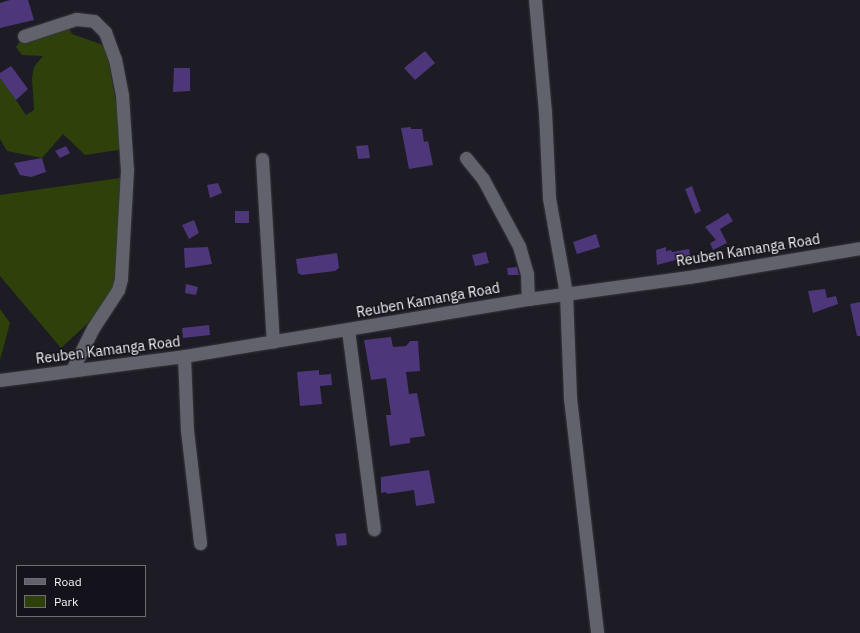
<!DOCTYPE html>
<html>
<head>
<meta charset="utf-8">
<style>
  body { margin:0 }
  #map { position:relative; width:860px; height:633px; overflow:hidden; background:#1d1c24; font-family:"IBM Plex Sans",sans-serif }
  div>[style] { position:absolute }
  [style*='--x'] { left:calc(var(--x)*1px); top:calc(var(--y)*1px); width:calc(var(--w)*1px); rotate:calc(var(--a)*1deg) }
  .green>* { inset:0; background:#2e410b }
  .building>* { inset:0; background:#4d367a }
  .roads { filter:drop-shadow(0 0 1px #36363c) drop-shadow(0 0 1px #36363c) }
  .minor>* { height:13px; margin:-6.5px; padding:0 6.5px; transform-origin:6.5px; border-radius:6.5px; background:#62626c }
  span { translate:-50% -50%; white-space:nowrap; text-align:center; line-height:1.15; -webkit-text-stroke:3px #14131b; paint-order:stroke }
  .street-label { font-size:14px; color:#f4f3f9 }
  .legend { position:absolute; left:16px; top:565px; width:130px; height:52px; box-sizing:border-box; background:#14131b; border:1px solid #6e6d74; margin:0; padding:5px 7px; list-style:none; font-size:12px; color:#f4f3f9 }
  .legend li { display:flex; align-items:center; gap:8px; height:20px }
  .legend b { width:20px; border:1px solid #6e6d74 }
</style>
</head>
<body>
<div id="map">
  <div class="green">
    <div style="clip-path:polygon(68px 26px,72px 34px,106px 46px,124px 149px,85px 155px,63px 134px,42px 158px,7px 151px,0 139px,0 77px,26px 115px,34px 110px,32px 78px,34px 67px,43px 56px,22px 55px,16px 47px,24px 36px)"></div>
    <div style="clip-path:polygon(127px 177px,116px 287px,101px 311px,61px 348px,0 276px,0 195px)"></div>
    <div style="clip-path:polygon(0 309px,10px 323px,0 360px)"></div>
  </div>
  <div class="building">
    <div style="clip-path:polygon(10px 0,28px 0,34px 20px,0 28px,0 3px)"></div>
    <div style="clip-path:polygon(425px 51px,435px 63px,415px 80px,404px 68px)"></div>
    <div style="clip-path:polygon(11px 66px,28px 89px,16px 100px,0 78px,0 73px)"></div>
    <div style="clip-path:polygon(174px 68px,190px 68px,190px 91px,173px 92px)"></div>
    <div style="clip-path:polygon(411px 127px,411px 129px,422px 129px,424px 142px,428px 141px,433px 165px,409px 169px,401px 128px)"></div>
    <div style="clip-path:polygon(368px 145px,370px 158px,358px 159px,356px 146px)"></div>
    <div style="clip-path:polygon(66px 146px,70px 153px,60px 158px,55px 151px)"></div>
    <div style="clip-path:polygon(42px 158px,46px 172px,31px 177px,20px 175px,14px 163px)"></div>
    <div style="clip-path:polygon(218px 183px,222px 193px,210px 198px,207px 185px)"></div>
    <div style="clip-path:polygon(692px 186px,701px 211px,695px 214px,685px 189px)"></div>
    <div style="clip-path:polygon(235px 211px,249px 211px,249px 223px,235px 223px)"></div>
    <div style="clip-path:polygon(728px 213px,733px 221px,720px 229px,727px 243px,713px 250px,710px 243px,716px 240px,705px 227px)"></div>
    <div style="clip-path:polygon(194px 220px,199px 233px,189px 239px,182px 225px)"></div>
    <div style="clip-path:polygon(596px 234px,600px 247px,577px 254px,573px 242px)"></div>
    <div style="clip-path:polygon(208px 247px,212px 264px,185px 268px,184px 248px)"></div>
    <div style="clip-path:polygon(666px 247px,666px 251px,671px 250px,672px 252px,689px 249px,690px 256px,657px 265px,656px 250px)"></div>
    <div style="clip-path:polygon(486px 252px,489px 263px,475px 266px,472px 255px)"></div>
    <div style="clip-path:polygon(337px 253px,339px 268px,335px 271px,302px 275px,298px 273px,296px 259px)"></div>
    <div style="clip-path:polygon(517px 267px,519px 275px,508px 275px,507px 268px)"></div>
    <div style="clip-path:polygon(186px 284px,198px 287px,196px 295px,185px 293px)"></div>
    <div style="clip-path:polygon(825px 289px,827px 298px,836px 296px,838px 304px,813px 313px,808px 291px)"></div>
    <div style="clip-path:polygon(860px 302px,860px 336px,857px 336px,850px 304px)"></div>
    <div style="clip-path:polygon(209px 325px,210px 335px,183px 338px,182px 328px)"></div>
    <div style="clip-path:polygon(391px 337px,393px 347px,406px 346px,410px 341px,418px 341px,420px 371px,406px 372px,409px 394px,417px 393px,425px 436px,410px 438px,410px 443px,390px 446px,386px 415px,391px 415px,386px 378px,371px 380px,364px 340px)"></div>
    <div style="clip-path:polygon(319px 370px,319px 375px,331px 374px,332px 385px,320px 386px,322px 404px,300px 406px,297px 372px)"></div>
    <div style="clip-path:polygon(429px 470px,435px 503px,416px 506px,414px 490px,387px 494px,386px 492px,381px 493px,381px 477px)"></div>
    <div style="clip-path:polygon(346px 533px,347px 545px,337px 546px,335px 534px)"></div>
  </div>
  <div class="roads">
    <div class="minor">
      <div style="--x:535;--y:0;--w:112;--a:84.9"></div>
      <div style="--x:545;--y:112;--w:86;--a:87.3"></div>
      <div style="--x:549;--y:198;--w:97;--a:79.9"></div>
      <div style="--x:566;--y:293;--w:105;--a:87.8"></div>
      <div style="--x:570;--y:398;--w:237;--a:83.4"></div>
      <div style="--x:24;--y:36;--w:55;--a:-18.1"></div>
      <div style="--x:76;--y:19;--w:18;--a:6"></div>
      <div style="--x:94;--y:21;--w:16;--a:45"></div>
      <div style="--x:105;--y:32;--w:29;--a:70"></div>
      <div style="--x:115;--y:59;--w:37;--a:79"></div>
      <div style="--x:122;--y:95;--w:75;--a:86.2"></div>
      <div style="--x:127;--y:170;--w:109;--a:93.2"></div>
      <div style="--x:121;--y:279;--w:11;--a:105"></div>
      <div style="--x:118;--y:290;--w:45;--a:123.3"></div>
      <div style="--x:93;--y:328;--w:47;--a:116.6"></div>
      <div style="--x:466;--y:158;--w:27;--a:51"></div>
      <div style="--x:483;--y:179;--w:76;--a:61.8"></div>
      <div style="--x:519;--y:246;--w:29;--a:74"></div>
      <div style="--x:527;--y:274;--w:25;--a:88"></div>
      <div style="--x:262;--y:159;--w:183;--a:86.6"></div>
      <div style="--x:348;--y:330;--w:201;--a:82.6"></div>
      <div style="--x:184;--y:356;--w:74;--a:87.7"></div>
      <div style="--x:187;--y:430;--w:114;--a:83.4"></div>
      <div style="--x:0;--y:380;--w:179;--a:-7.4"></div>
      <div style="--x:178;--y:357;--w:355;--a:-9.4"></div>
      <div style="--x:528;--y:299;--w:162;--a:-7.8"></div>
      <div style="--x:689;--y:277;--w:173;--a:-9.6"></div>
    </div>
  </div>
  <div class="street-label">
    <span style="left:748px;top:250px;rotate:-9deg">Reuben Kamanga Road</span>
    <span style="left:428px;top:300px;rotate:-10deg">Reuben Kamanga Road</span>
    <span style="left:108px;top:350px;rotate:-7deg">Reuben Kamanga Road</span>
  </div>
  <ul class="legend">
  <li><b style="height:5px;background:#62626c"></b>Road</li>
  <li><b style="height:11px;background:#2e410b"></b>Park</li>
  </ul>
</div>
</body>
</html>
